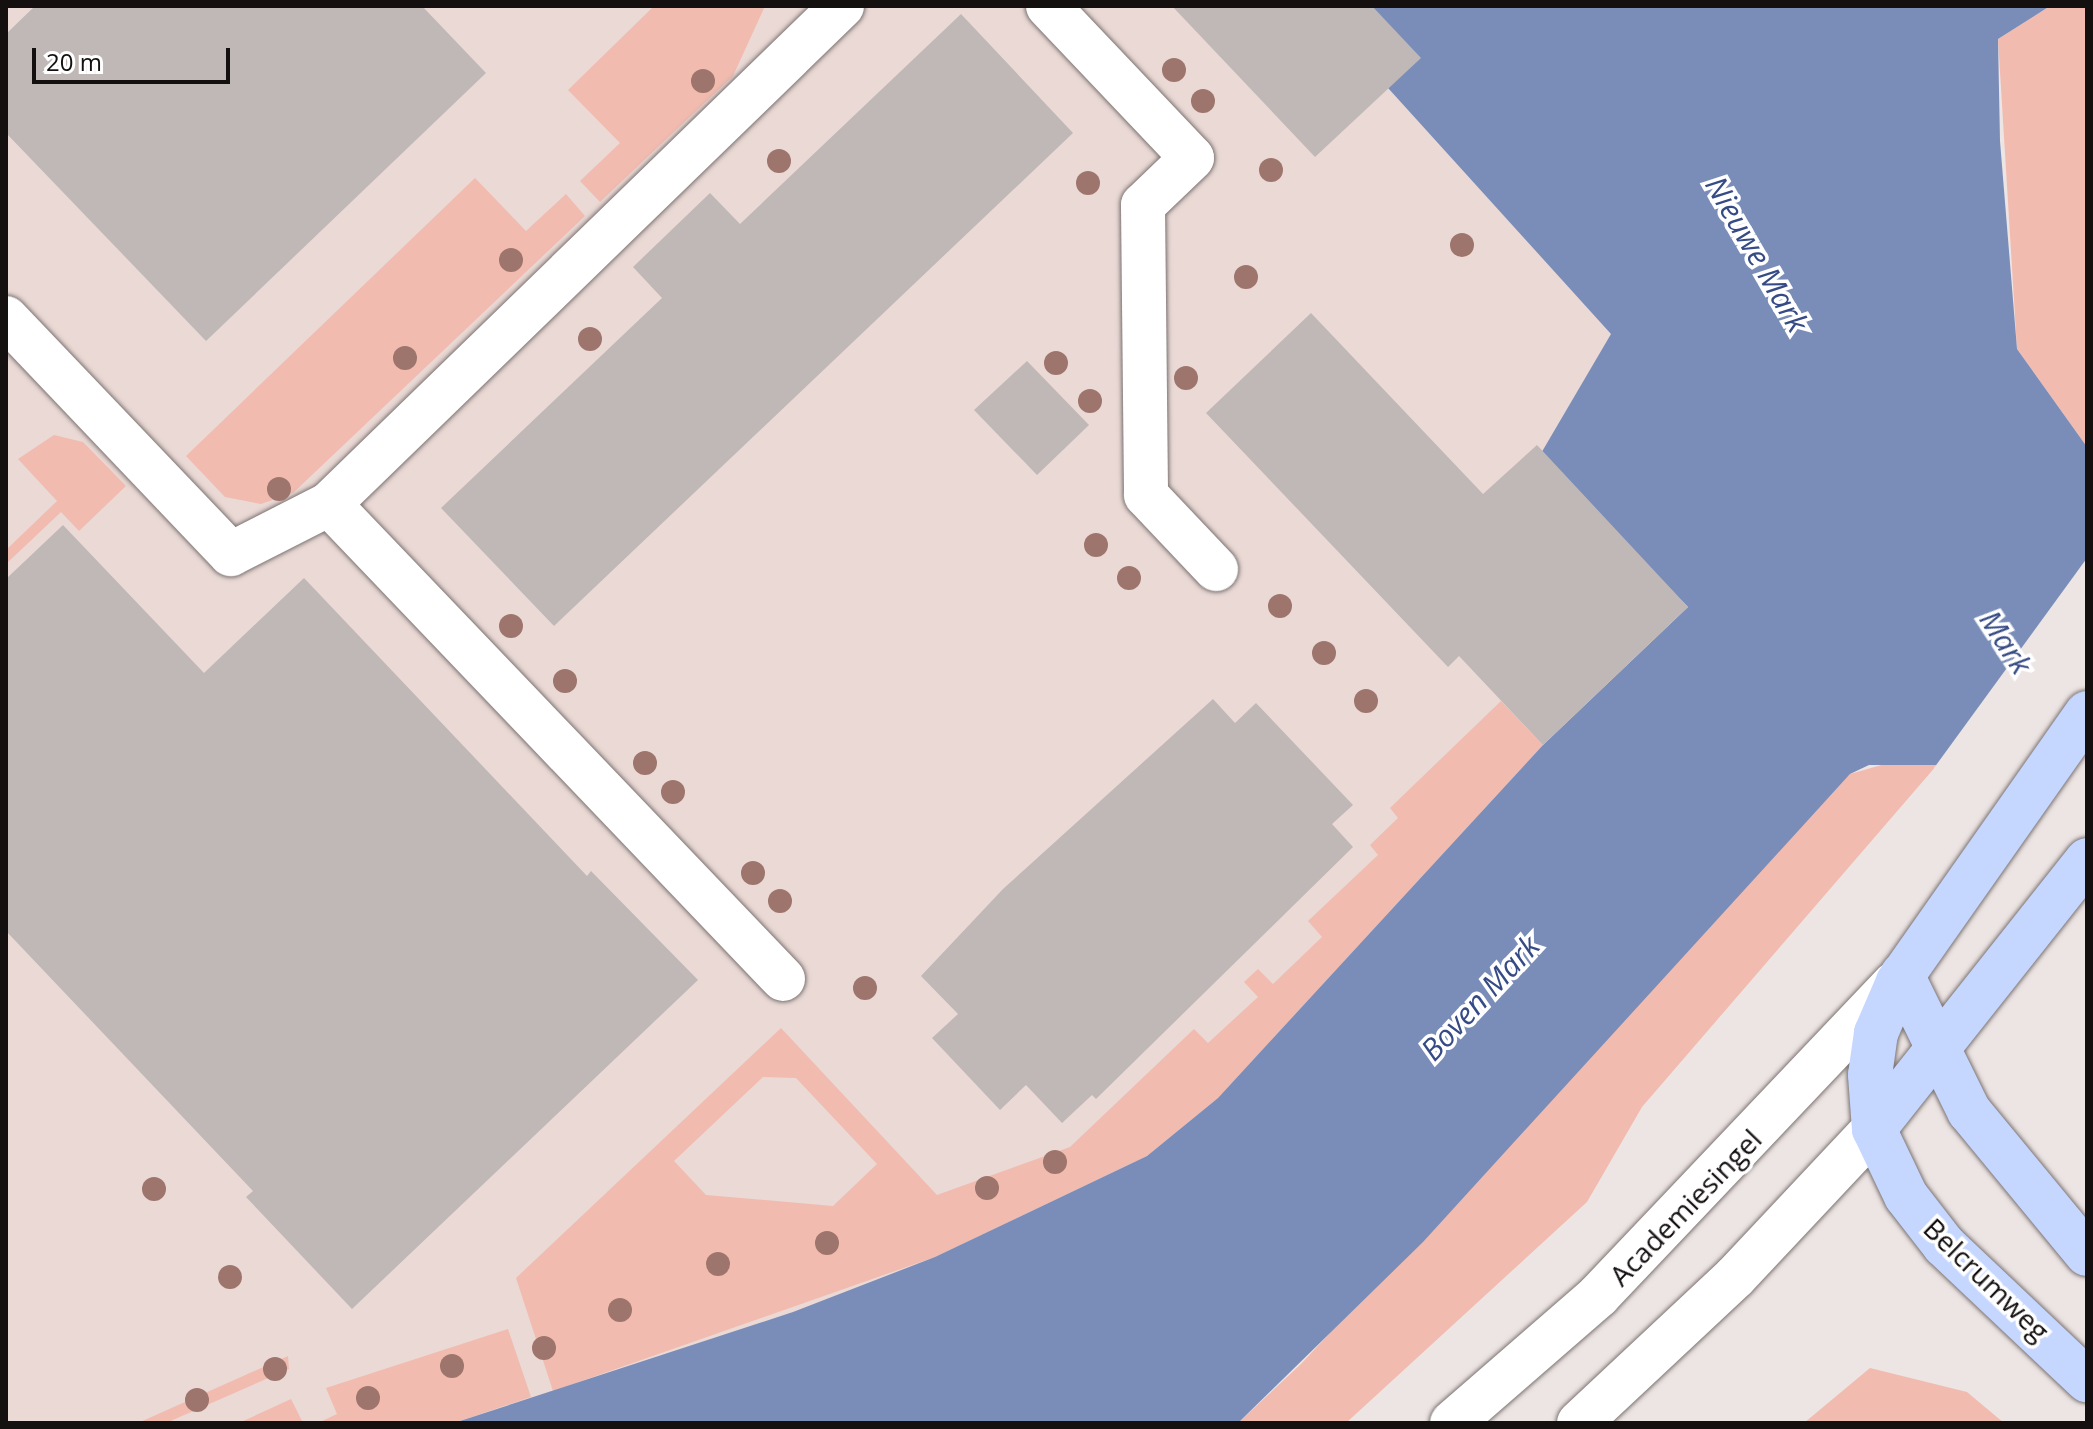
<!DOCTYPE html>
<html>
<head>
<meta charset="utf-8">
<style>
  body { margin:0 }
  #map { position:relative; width:2093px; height:1429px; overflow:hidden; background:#ede5e3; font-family:"Open Sans",sans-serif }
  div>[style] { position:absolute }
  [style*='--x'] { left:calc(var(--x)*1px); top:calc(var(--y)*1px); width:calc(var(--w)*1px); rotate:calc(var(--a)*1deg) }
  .built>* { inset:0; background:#ead9d5 }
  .green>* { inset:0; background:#f1bbaf }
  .water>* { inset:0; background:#7a8db9 }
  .pier>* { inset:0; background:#ede5e3 }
  .building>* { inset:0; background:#c0b8b6 }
  .roads { filter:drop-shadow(0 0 2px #7b7372) drop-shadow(0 0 2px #7b7372) }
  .minor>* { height:44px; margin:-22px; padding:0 22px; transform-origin:22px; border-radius:22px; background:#fff }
  .major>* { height:44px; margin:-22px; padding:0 22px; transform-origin:22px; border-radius:22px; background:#c5d6ff }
  .trees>* { width:24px; height:24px; margin:-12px; border-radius:50%; background:#9d756c }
  span { translate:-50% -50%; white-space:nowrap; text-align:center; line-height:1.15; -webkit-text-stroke:7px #fff; paint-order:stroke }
  .street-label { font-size:28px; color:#13100f }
  .water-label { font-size:30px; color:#364b85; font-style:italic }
  .frame { position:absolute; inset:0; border:8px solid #13100f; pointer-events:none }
  .scale { position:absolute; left:32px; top:48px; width:198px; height:36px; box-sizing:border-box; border:4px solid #13100f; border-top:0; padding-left:10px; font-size:24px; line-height:28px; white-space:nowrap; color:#13100f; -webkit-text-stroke:6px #fff; paint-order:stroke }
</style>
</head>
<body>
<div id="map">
  <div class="built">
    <div style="clip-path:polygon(6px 6px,1372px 6px,1421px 58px,1388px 88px,1612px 334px,1540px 455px,1688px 607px,1543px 745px,1218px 1098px,650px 1423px,6px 1423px)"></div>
  </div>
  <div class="green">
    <div style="clip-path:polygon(654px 6px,765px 6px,733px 76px,600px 202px,580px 181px,620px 143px,568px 90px)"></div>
    <div style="clip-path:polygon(2050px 6px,2087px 6px,2087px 447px,2017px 349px,1998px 39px)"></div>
    <div style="clip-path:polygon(475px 178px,526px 231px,566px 194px,585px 216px,293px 493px,261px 504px,225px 497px,186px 456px)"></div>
    <div style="clip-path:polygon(54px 435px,83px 442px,126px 486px,79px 531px,61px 512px,6px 564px,6px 550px,57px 501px,18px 459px)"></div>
    <div style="clip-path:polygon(evenodd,1501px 701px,1543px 745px,1218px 1098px,1147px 1156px,935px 1257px,553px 1391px,516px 1278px,781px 1028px,937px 1195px,1070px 1147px,1194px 1029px,1208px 1043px,1258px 997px,1244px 982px,1258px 969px,1273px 984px,1322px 937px,1308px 921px,1378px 855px,1370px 845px,1398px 818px,1390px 808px,1501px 701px,763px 1077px,796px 1078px,877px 1164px,833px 1206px,706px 1195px,674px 1161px,763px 1077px)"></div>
    <div style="clip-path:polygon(1892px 762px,1937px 765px,1642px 1107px,1587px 1202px,1346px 1423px,1238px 1423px,1301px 1364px,1850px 774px)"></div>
    <div style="clip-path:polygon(508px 1329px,531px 1397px,454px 1423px,318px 1423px,337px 1414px,326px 1388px)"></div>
    <div style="clip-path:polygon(288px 1356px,289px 1369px,166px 1423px,138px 1423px)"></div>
    <div style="clip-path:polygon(1870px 1368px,1967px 1392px,2004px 1423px,1804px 1423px)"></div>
    <div style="clip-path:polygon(291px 1399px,303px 1423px,238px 1423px,239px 1423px)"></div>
  </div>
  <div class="water">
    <div style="clip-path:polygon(1372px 6px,2050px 6px,1998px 39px,2000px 141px,2017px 349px,2087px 447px,2087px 970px,1937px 765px,1869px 765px,1850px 774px,1423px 1242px,1238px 1423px,454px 1423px,793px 1312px,935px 1257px,1147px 1156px,1218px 1098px,1543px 745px,1688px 607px,1540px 455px,1611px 334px,1388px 88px)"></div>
  </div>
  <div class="pier">
    <div style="clip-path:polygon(2087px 558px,2087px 974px,1934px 768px)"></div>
  </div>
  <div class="building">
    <div style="clip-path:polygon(35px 6px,422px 6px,486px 73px,206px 341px,6px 133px,6px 34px)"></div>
    <div style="clip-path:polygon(1172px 6px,1372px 6px,1421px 58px,1315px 157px)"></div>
    <div style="clip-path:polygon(961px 14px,1073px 133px,554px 626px,441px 508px,662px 298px,633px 267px,710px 193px,740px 224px)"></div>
    <div style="clip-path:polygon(1311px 313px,1483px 494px,1537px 445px,1688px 607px,1543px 745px,1459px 656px,1448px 667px,1206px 413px)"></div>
    <div style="clip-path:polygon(1027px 361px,1089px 425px,1037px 475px,974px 410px)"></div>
    <div style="clip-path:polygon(63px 525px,204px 673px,304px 578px,587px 876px,591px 871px,698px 980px,352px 1309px,246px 1197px,253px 1191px,6px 931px,6px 579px)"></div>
    <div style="clip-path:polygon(1213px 699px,1235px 723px,1256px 703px,1353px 805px,1332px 824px,1353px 847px,1096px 1099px,1092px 1095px,1062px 1123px,1026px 1085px,1000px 1110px,932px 1038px,958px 1014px,921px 976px,1003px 889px)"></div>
  </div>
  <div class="roads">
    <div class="minor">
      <div style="--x:1048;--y:6;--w:209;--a:46.5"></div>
      <div style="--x:1192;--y:158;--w:68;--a:136.2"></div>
      <div style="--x:1143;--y:205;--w:290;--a:89.4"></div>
      <div style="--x:1146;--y:495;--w:102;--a:46.6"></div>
      <div style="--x:6;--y:318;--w:326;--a:46.4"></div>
      <div style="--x:231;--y:554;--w:110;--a:-27"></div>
      <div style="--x:329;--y:504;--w:715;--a:-44.15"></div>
      <div style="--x:329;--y:504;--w:657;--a:46.29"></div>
      <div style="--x:1452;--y:1423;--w:194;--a:-41"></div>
      <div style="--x:1598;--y:1296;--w:431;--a:-46.5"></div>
      <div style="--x:1579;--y:1423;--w:214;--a:-43.1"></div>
      <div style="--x:1735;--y:1277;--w:203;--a:-46.8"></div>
    </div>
    <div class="major">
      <div style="--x:2087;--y:713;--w:329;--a:125.1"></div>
      <div style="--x:1898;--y:982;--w:56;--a:113.3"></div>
      <div style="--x:1876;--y:1033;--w:42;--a:98.1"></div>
      <div style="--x:1870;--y:1075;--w:54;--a:85.8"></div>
      <div style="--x:1874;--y:1129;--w:74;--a:64.5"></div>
      <div style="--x:1906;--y:1196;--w:62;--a:52.2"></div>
      <div style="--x:1944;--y:1245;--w:197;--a:43.4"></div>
      <div style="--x:1902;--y:975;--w:152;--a:63.8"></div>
      <div style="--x:1969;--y:1111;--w:185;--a:50.5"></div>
      <div style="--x:1874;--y:1129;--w:343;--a:-51.6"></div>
    </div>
  </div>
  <div class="trees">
    <div style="left:1174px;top:70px"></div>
    <div style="left:703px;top:81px"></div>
    <div style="left:1203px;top:101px"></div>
    <div style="left:779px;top:161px"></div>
    <div style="left:1271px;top:170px"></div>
    <div style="left:1088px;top:183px"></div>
    <div style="left:1462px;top:245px"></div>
    <div style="left:511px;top:260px"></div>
    <div style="left:1246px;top:277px"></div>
    <div style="left:590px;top:339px"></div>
    <div style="left:405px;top:358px"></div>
    <div style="left:1056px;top:363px"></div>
    <div style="left:1186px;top:378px"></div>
    <div style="left:1090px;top:401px"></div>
    <div style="left:279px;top:489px"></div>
    <div style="left:1096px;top:545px"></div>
    <div style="left:1129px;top:578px"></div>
    <div style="left:1280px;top:606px"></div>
    <div style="left:511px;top:626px"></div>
    <div style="left:1324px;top:653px"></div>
    <div style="left:565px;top:681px"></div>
    <div style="left:1366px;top:701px"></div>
    <div style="left:645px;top:763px"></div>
    <div style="left:673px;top:792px"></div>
    <div style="left:753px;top:873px"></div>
    <div style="left:780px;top:901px"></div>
    <div style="left:865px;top:988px"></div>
    <div style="left:1055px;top:1162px"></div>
    <div style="left:987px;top:1188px"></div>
    <div style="left:154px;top:1189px"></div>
    <div style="left:827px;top:1243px"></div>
    <div style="left:718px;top:1264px"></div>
    <div style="left:230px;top:1277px"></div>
    <div style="left:620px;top:1310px"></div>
    <div style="left:544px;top:1348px"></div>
    <div style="left:452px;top:1366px"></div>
    <div style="left:275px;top:1369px"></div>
    <div style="left:368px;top:1398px"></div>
    <div style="left:197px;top:1400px"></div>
  </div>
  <div class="street-label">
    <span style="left:1685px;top:1207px;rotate:-46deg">Academiesingel</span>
    <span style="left:1987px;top:1279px;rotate:44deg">Belcrumweg</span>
  </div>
  <div class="water-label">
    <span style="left:1757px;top:254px;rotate:60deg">Nieuwe Mark</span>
    <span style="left:2006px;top:642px;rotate:57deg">Mark</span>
    <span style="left:1480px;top:998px;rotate:-47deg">Boven Mark</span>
  </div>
  <div class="frame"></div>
  <div class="scale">20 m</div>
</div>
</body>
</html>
